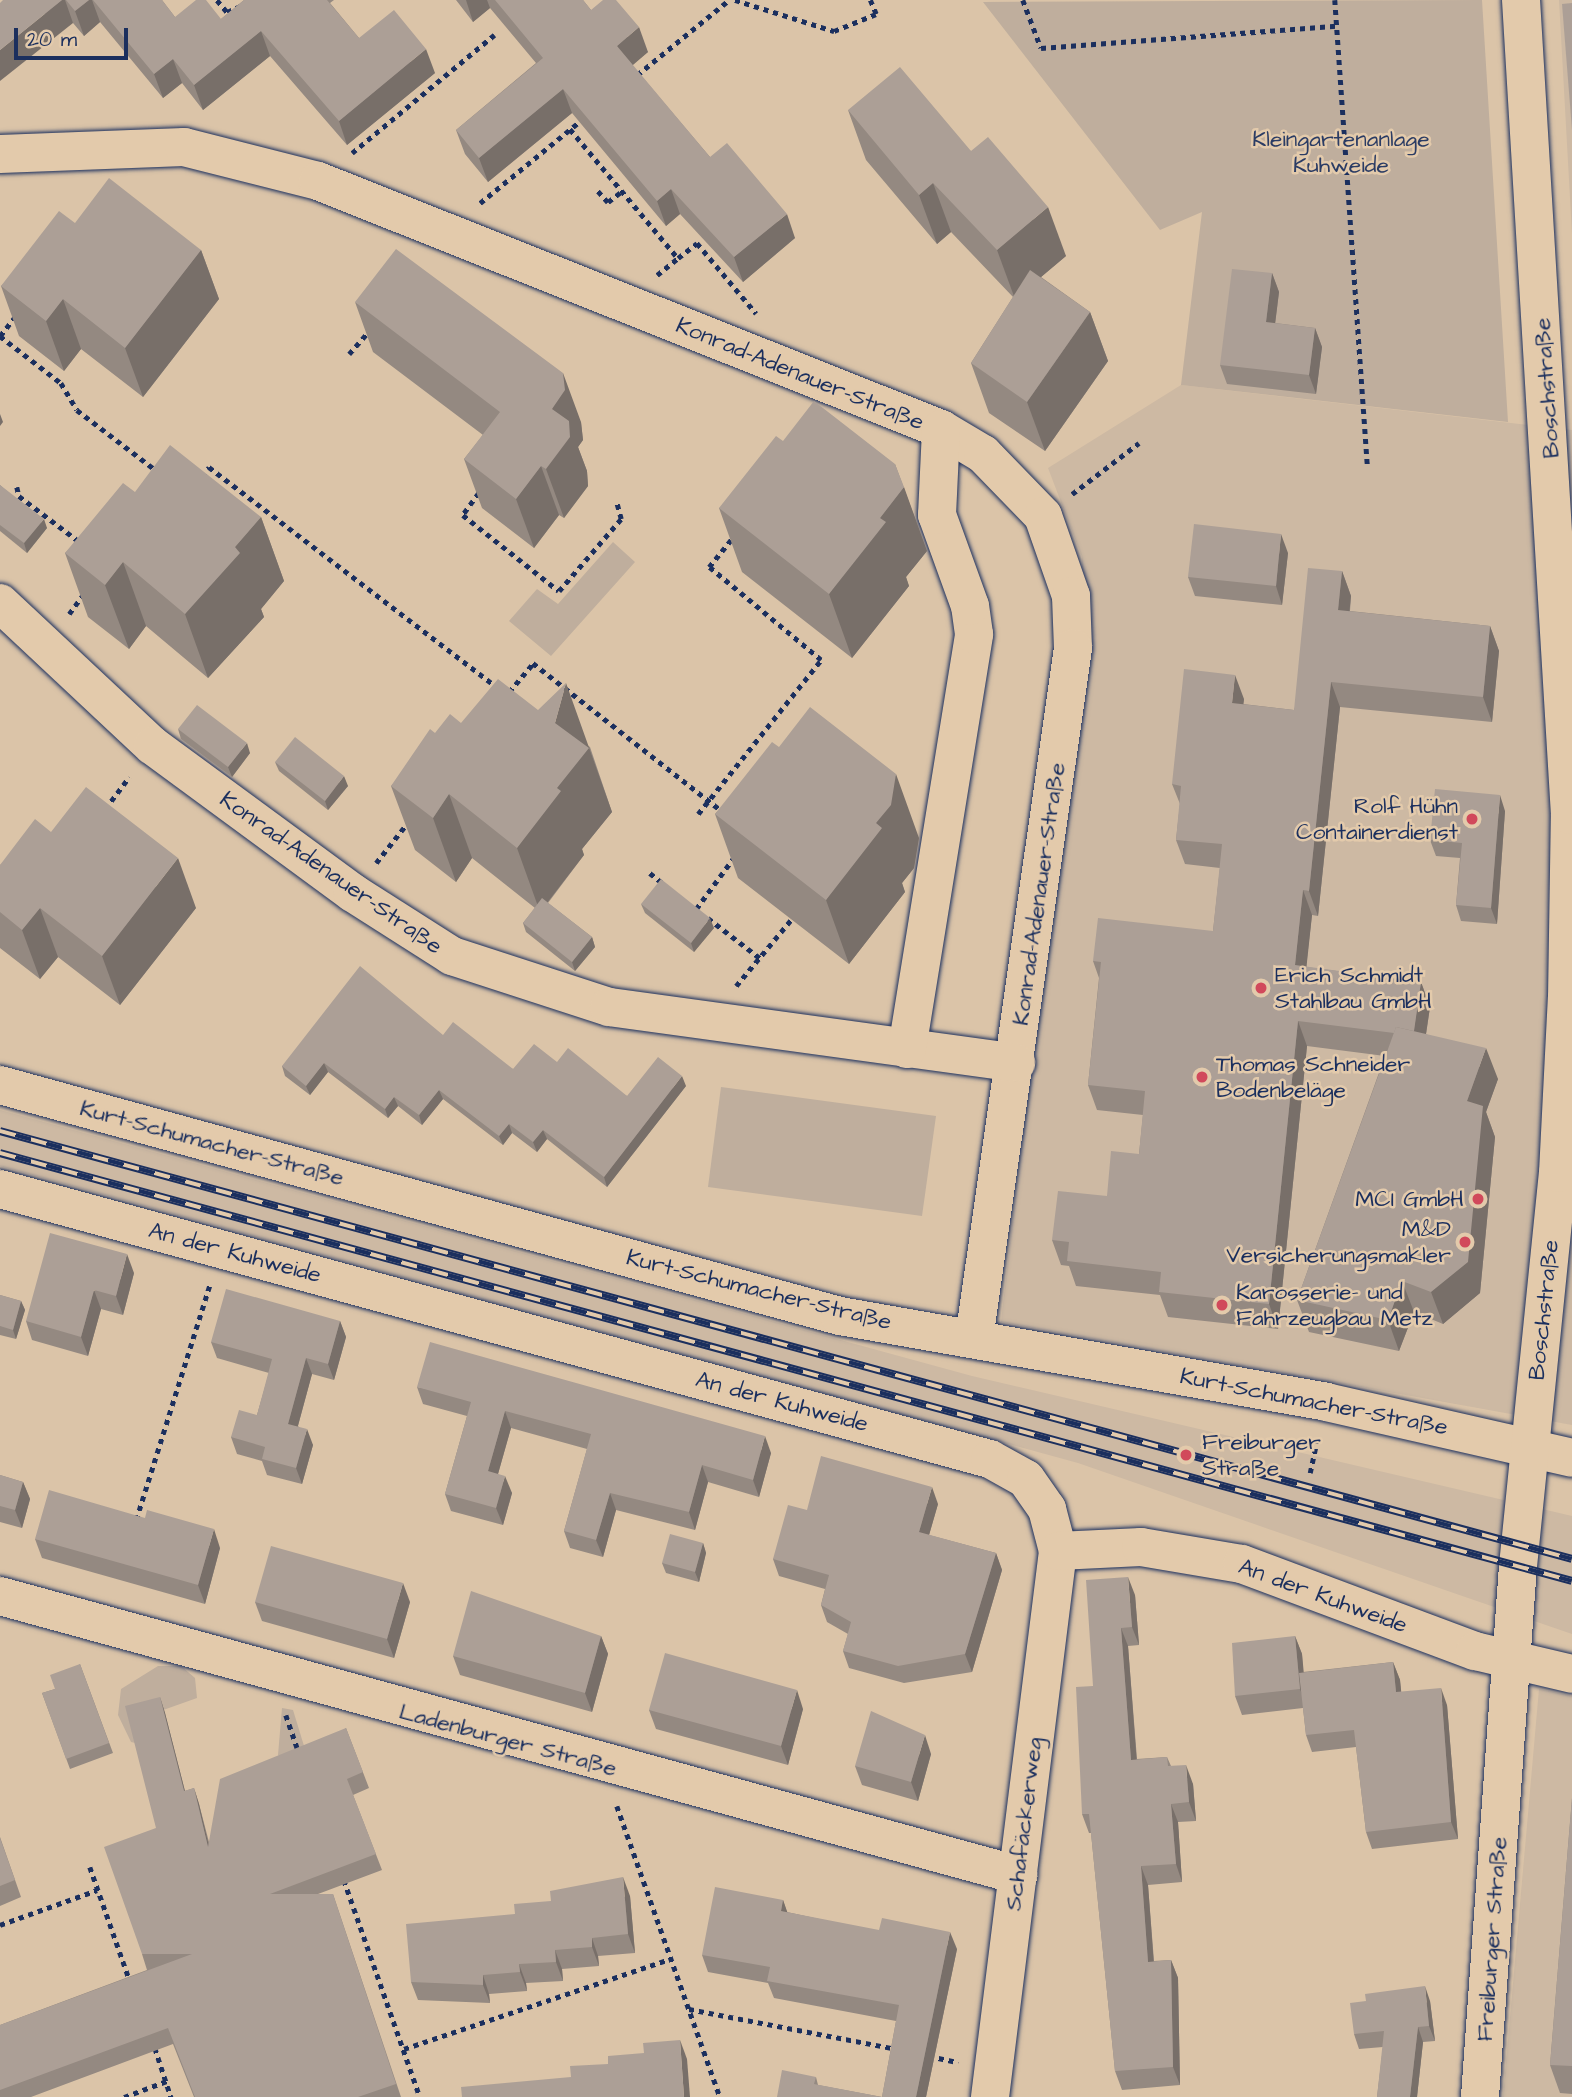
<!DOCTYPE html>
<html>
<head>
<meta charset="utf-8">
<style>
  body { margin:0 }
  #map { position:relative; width:1572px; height:2097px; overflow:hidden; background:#dbc4a8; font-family:"Architects Daughter",sans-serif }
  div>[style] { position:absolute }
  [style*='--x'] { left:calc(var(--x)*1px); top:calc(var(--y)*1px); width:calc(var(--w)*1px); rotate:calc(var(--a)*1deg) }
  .built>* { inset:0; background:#cdb9a3 }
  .green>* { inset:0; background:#bfae9d }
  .path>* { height:4.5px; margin-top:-2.25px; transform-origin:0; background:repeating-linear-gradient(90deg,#1b2f5e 0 5px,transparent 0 10px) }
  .roads { filter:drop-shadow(0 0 2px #1b2f5e) drop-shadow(0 0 2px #1b2f5e) }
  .minor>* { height:38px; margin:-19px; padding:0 19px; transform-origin:19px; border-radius:19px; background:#e3caab }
  .rail>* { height:8px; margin-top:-4px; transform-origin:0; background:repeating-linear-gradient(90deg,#e3caab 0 16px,#1b2f5e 0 32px); box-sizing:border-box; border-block:2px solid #1b2f5e }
  .wall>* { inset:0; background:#948981 }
  .shaded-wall>* { inset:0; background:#786f69 }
  .building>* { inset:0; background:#ac9f96 }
  .dots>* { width:19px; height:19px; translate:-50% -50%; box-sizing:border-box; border:4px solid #e3caab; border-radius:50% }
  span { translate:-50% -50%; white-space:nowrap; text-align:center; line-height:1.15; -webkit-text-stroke:5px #e3caab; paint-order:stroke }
  .park-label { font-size:23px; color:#2b3c64 }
  .street-label { font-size:23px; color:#1b2f5e }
  .poi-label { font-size:23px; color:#1b2f5e }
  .right { translate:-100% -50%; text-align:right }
  .left { translate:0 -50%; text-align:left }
  .scale { position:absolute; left:14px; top:28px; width:114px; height:32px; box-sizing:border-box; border:4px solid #1b2f5e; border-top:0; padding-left:9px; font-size:21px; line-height:24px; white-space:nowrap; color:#1b2f5e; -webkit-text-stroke:5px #e3caab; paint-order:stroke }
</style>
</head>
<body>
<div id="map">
  <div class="built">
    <div style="clip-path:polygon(1559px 0,1572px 0,1572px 234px)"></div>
    <div style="clip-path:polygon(1181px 385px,1572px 430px,1572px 1425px,1001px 1322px,1082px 612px,1082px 557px,1048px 468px)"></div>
    <div style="clip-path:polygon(0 1110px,972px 1376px,1572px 1516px,1572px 1634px,1078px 1463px,0 1166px)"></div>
    <div style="clip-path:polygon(1539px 1689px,1572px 1696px,1572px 2097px,1503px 2097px)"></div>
  </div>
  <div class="green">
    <div style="clip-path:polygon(1482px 0,1508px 422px,1181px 385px,1202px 212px,1160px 230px,983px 2px)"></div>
    <div style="clip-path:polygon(613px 542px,635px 562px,551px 656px,509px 621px,537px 589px,558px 604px)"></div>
    <div style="clip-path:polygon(721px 1087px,936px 1116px,922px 1216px,708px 1187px)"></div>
    <div style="clip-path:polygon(158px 1666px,181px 1666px,195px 1678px,197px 1698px,152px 1714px,144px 1745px,131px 1742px,118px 1715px,121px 1689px)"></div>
    <div style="clip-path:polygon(282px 1708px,293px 1710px,320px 1798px,278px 1755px)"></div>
  </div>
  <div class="path">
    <div style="--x:217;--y:0;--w:16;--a:50"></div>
    <div style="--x:227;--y:12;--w:17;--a:-24"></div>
    <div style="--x:735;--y:0;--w:104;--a:17.4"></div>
    <div style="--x:834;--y:31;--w:45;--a:-22"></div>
    <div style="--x:876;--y:14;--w:15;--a:-113"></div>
    <div style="--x:1023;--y:0;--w:51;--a:69.4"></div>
    <div style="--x:1041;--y:48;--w:296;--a:-4.3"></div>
    <div style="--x:1335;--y:0;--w:469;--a:86"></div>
    <div style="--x:637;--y:75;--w:119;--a:-39.2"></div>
    <div style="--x:570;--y:129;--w:168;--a:50.1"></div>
    <div style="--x:678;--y:258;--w:24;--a:-38"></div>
    <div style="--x:697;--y:243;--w:92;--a:49.9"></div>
    <div style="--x:352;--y:153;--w:185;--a:-39.7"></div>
    <div style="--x:598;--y:191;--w:15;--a:48"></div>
    <div style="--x:608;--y:202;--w:18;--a:-38"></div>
    <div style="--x:480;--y:203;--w:134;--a:-39.3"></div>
    <div style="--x:657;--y:275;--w:27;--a:-39"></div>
    <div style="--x:0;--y:336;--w:77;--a:37.6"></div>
    <div style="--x:61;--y:383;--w:31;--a:59"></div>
    <div style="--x:77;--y:410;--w:101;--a:37.3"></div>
    <div style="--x:0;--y:336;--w:24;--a:-52"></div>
    <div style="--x:349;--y:354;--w:30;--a:-49"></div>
    <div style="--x:202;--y:477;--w:12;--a:-55"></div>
    <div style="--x:209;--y:467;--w:364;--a:37.4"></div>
    <div style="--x:17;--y:487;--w:9;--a:77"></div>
    <div style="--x:19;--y:496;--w:78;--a:37.2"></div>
    <div style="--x:479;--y:493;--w:27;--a:126"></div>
    <div style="--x:463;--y:515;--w:122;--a:38.4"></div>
    <div style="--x:559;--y:591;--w:95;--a:-49.3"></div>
    <div style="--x:621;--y:519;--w:16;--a:-105"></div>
    <div style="--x:1072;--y:494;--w:84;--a:-37.3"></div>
    <div style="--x:69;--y:614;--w:26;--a:-54"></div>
    <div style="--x:509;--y:692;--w:38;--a:-50"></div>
    <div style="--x:533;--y:663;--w:240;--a:38.1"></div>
    <div style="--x:105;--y:809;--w:40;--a:-53"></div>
    <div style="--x:698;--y:814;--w:197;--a:-51.4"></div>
    <div style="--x:821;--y:660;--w:146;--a:-140.3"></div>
    <div style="--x:709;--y:567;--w:38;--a:-51"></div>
    <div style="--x:376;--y:863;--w:53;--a:-51.8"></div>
    <div style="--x:650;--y:873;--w:19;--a:39"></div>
    <div style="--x:696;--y:909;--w:66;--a:-53.7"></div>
    <div style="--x:708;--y:918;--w:66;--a:37.6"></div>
    <div style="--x:736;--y:986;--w:92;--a:-50.3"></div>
    <div style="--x:1310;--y:1473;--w:34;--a:-78"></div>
    <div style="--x:136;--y:1520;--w:247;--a:-72.6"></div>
    <div style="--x:286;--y:1715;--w:40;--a:71.1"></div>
    <div style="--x:617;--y:1806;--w:309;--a:70.5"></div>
    <div style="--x:90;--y:1867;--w:121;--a:70.7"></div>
    <div style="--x:344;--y:1880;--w:230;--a:70.7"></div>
    <div style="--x:0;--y:1925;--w:103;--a:-19.8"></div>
    <div style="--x:689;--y:2009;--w:211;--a:10.9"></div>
    <div style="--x:155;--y:2048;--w:52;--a:71.9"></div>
    <div style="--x:404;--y:2049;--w:281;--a:-18.7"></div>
    <div style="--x:929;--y:2056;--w:30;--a:12"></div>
    <div style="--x:124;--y:2097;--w:46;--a:-20.4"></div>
  </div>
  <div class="roads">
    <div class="minor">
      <div style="--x:0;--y:154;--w:184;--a:-2.2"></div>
      <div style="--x:184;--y:147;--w:138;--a:14.2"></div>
      <div style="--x:318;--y:181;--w:671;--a:21.71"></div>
      <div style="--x:941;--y:429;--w:49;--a:30.8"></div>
      <div style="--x:983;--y:454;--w:86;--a:45.9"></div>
      <div style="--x:1043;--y:516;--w:85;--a:70.7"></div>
      <div style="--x:1071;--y:596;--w:52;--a:87.8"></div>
      <div style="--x:1073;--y:648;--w:698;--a:98.15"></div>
      <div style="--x:0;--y:603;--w:209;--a:43.1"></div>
      <div style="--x:153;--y:746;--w:248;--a:36.3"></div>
      <div style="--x:353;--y:893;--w:117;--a:32.5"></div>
      <div style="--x:452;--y:956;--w:165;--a:18"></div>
      <div style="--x:609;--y:1007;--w:411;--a:7.8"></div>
      <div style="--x:907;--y:1049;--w:420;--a:-80.8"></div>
      <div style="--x:974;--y:634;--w:28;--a:-98"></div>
      <div style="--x:970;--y:606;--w:97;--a:-109.9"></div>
      <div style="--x:937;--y:515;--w:86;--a:-87.3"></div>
      <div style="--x:0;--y:1085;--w:871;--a:15.38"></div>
      <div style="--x:840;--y:1316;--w:494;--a:10"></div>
      <div style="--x:1326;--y:1402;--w:252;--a:12.8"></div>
      <div style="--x:0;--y:1189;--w:1026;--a:15.26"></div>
      <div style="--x:990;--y:1459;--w:41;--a:29.1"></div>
      <div style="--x:1026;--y:1479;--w:37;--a:55"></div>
      <div style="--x:1047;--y:1509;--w:43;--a:75.3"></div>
      <div style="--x:1058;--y:1551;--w:550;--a:97.1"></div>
      <div style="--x:1058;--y:1551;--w:83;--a:-2.8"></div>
      <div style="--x:1141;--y:1547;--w:102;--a:9.6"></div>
      <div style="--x:1242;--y:1564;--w:249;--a:20.5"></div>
      <div style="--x:1475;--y:1651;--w:100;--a:13.3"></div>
      <div style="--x:0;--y:1596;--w:1056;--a:15.33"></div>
      <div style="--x:1480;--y:2097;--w:532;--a:-85.91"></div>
      <div style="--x:1518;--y:1566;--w:395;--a:-84.2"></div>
      <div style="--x:1558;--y:1173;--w:175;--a:-87.1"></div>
      <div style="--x:1567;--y:998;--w:183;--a:-89.1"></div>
      <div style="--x:1570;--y:815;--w:816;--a:-93.44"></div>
    </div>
  </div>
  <div class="rail">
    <div style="--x:0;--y:1131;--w:1629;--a:15.23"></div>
    <div style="--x:0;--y:1153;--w:1629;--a:15.23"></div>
  </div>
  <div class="wall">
    <div style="clip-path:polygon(3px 0,162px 0,175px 17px,221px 19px,244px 0,334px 0,330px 3px,359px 38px,435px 73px,347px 145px,270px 56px,203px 110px,182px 83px,163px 98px,100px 22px,84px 36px,73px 23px)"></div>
    <div style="clip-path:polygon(456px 0,583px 0,591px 10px,648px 52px,632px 65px,710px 157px,795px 238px,743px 282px,680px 214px,666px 226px,572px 113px,488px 182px,465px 154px,456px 130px,536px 63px,490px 8px,473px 22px)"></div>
    <div style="clip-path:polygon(848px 110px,971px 151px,1066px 256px,1041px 277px,1090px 312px,1108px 361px,1045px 451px,989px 413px,971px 363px,1013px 297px,951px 232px,937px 244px,866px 160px)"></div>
    <div style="clip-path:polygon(75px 223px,201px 250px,219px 299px,143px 397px,81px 349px,64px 371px,19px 336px,1px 286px)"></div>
    <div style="clip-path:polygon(1272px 273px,1279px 292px,1275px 323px,1315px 328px,1322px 347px,1316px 394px,1227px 384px,1220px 365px)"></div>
    <div style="clip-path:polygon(355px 302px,581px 422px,583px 440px,578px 447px,587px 471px,588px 486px,564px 518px,559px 515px,534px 548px,482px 508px,464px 459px,483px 435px,373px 352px)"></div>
    <div style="clip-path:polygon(895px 464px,927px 551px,906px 577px,909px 586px,852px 658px,742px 572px,719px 508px)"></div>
    <div style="clip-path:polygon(0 485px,47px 528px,27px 553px,0 531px)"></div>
    <div style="clip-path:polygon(135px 492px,261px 517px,284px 581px,261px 609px,264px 617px,208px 678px,146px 626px,129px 649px,88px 617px,65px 553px)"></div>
    <div style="clip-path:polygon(1288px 553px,1282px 605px,1195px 596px,1188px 577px)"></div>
    <div style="clip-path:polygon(1342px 571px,1351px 596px,1350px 611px,1490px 626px,1499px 651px,1492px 722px,1340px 707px,1318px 916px,1312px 915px,1306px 967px,1421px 982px,1430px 1007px,1426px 1034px,1498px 1079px,1486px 1112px,1495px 1137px,1480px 1293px,1443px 1324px,1414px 1312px,1399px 1351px,1309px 1332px,1297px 1300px,1385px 1056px,1307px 1046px,1278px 1329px,1168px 1317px,1160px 1295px,1076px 1286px,1069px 1266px,1061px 1265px,1052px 1240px,1107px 1196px,1139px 1154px,1143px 1115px,1097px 1110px,1088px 1085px,1099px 978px,1093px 961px,1213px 931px,1220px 868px,1185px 864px,1176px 840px,1180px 804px,1172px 784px,1244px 699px,1243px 704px,1294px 710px)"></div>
    <div style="clip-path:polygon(538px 710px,590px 747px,612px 812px,582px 849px,584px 855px,548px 903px,592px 937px,595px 947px,575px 971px,526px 932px,523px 923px,535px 908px,472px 858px,456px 882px,415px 850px,391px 786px,461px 723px)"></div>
    <div style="clip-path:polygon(178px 729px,250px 753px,232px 777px,181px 739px)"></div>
    <div style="clip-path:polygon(779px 747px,919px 838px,914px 868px,902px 883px,905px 892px,849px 964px,738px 878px,715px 814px)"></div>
    <div style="clip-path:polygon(275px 762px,348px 786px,328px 810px,279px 771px)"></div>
    <div style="clip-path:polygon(1505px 811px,1497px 924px,1461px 921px,1456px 905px,1460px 858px,1436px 856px,1430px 840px)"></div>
    <div style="clip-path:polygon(51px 832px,196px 908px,120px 1005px,58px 957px,40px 979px,0 948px,0 865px)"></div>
    <div style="clip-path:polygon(641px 904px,714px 928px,694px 952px,645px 913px)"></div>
    <div style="clip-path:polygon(443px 1035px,513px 1069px,557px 1062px,627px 1096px,686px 1086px,607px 1187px,547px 1139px,537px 1152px,512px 1133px,503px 1145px,443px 1099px,422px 1125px,398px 1106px,388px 1118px,328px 1072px,310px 1095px,285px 1076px,282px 1066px)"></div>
    <div style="clip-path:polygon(134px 1273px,123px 1315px,101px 1309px,88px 1356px,32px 1340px,26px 1321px)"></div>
    <div style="clip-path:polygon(0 1295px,21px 1301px,25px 1310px,16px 1339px,0 1335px)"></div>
    <div style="clip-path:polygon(340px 1321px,346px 1337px,334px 1380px,312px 1374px,298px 1426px,313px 1445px,302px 1484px,267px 1475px,262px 1461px,237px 1454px,231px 1437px,257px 1415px,269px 1373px,217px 1358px,211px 1342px)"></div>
    <div style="clip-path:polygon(417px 1387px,771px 1453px,759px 1497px,708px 1482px,695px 1530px,616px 1510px,603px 1557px,570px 1548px,564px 1531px,587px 1449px,511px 1428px,498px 1474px,512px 1493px,503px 1525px,451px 1511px,445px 1494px,467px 1416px,423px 1404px)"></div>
    <div style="clip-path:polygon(0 1475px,23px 1482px,30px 1499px,22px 1528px,0 1522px)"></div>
    <div style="clip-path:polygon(938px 1504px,929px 1535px,996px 1553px,1002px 1570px,972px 1672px,904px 1683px,849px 1668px,843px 1651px,848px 1634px,827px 1622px,821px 1605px,825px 1589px,779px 1576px,773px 1559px,807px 1510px)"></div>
    <div style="clip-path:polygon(35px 1539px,220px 1548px,205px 1604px,42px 1558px)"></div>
    <div style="clip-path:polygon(703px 1543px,706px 1553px,699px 1582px,666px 1573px,662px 1563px)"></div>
    <div style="clip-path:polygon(1135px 1595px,1139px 1645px,1128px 1646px,1137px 1759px,1167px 1757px,1171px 1766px,1193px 1784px,1196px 1821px,1178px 1822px,1182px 1882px,1148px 1885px,1154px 1961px,1171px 1960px,1178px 1978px,1180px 2085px,1122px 2090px,1115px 2071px,1091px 1833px,1089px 1833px,1082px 1814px,1093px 1686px)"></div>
    <div style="clip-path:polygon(255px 1602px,410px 1602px,394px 1658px,262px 1621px)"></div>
    <div style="clip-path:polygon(601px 1636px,608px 1654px,592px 1712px,460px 1675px,453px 1656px)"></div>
    <div style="clip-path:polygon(1295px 1636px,1302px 1654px,1303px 1672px,1393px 1662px,1400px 1680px,1401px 1692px,1447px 1705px,1458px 1839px,1372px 1849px,1366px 1832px,1356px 1747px,1312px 1752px,1306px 1735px,1303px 1708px,1242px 1715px,1235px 1696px)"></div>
    <div style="clip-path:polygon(80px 1664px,113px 1753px,70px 1769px,42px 1693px,55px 1689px)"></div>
    <div style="clip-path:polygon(160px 1697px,165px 1713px,185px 1791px,194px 1788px,199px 1804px,209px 1842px,346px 1728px,369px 1788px,353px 1795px,382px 1870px,318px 1894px,333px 1894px,401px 2097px,194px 2097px,173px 2044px,31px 2097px,0 2097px,0 2025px,147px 1970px,142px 1954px,156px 1828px)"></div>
    <div style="clip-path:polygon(803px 1709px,788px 1765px,656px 1729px,649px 1710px)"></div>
    <div style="clip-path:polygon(931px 1754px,918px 1801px,862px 1785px,855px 1766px)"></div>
    <div style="clip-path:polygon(1572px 1798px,1572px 2094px,1560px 2093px,1550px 2065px)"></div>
    <div style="clip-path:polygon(0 1837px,21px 1897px,0 1906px)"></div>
    <div style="clip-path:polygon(630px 1896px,635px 1953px,598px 1956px,599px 1966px,562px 1969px,563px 1981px,526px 1983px,527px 1991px,489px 1994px,490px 2003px,418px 2000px,411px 1982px,515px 1914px)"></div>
    <div style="clip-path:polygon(783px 1900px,787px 1912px,957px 1949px,926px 2097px,777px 2097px,816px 2077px,818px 2085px,882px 2097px,896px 2021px,774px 1998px,768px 1983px,708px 1972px,702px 1955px)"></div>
    <div style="clip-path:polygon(1430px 2001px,1435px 2041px,1423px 2042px,1417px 2097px,1377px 2097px,1383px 2047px,1359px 2049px,1354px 2034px)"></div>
  </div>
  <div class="shaded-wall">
    <div style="clip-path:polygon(62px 0,65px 0,73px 23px,0 81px,0 50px)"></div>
    <div style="clip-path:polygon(89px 0,92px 0,100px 22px,84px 36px,75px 11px)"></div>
    <div style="clip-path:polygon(466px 0,487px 0,490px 8px,473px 22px)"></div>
    <div style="clip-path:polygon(639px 27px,648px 52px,626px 71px,617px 46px)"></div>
    <div style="clip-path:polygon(261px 31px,270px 56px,203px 110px,194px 85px)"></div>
    <div style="clip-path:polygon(426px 49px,435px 73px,347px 145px,339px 121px)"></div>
    <div style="clip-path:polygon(173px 59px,182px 83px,163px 98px,154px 74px)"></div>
    <div style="clip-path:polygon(563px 89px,572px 113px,488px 182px,479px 158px)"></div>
    <div style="clip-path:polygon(933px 183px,951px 232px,937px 244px,919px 195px)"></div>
    <div style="clip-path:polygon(671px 189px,680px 214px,666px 226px,657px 201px)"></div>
    <div style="clip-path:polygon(1048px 207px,1066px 256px,1015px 299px,997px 250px)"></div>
    <div style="clip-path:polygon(787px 214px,795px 238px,743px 282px,734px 257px)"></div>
    <div style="clip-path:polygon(201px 250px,219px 299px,143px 397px,125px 348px)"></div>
    <div style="clip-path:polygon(1272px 273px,1279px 292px,1273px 341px,1266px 322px)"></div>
    <div style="clip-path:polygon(63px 299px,81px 349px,64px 371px,46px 321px)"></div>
    <div style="clip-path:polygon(1090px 312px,1108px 361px,1045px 451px,1027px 402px)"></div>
    <div style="clip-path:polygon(1315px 328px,1322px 347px,1316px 394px,1309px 375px)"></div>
    <div style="clip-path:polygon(563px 373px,581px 422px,583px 440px,578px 447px,587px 471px,588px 486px,564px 518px,546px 469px,552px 409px)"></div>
    <div style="clip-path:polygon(0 414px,3px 422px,0 426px)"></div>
    <div style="clip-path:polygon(541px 466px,559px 515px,534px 548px,516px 499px)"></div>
    <div style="clip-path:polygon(904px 487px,927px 551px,906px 577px,909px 586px,852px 658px,829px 594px,880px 518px)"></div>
    <div style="clip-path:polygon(261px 517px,284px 581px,261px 609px,264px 617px,208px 678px,185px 614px,235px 547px)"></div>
    <div style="clip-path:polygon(44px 519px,47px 528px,27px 553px,24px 543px)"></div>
    <div style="clip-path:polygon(1281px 534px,1288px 553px,1282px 605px,1276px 586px)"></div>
    <div style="clip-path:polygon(123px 562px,146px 626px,129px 649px,105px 585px)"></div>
    <div style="clip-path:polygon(1342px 571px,1351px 596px,1347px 635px,1338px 610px)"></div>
    <div style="clip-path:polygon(1490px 626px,1499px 651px,1492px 722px,1483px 697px)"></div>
    <div style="clip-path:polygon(1235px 675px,1244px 699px,1241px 728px,1232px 703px)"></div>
    <div style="clip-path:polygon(1331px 682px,1340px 707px,1318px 916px,1309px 891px)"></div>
    <div style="clip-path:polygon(566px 683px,612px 812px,582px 849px,584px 855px,540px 912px,517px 848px,557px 788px,555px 723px)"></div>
    <div style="clip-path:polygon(247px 743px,250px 753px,232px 777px,228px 767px)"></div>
    <div style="clip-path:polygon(896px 774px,919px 838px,914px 868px,902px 883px,905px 892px,849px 964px,826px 900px,876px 823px)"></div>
    <div style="clip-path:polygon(344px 776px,348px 786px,328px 810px,325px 801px)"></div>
    <div style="clip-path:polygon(449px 794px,472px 858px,456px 882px,433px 818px)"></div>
    <div style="clip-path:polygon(1500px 795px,1505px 811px,1497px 924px,1491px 908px)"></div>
    <div style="clip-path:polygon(178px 858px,196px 908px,120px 1005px,102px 956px)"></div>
    <div style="clip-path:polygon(1303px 890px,1312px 915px,1304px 990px,1295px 965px)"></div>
    <div style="clip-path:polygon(40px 908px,58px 957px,40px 979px,22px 930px)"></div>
    <div style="clip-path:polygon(710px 918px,714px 928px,694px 952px,691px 943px)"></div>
    <div style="clip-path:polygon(592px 937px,595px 947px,575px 971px,572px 962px)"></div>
    <div style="clip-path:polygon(1421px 982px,1430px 1007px,1422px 1061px,1413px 1036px)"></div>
    <div style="clip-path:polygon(1298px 1021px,1307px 1046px,1278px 1329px,1269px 1304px)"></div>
    <div style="clip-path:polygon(1486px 1048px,1498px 1079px,1486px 1112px,1495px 1137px,1480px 1293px,1443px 1324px,1431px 1292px,1467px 1101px)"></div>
    <div style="clip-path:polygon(324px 1063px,328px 1072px,310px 1095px,306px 1086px)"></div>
    <div style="clip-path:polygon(682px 1076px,686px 1086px,607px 1187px,604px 1177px)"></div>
    <div style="clip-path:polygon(439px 1090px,443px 1099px,422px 1125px,419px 1115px)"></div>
    <div style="clip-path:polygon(394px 1097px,398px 1106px,388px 1118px,385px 1109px)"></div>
    <div style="clip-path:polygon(509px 1124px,512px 1133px,503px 1145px,499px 1136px)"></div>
    <div style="clip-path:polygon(543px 1130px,547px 1139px,537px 1152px,533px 1142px)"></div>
    <div style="clip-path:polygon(127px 1254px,134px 1273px,123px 1315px,116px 1296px)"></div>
    <div style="clip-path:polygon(1402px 1281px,1414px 1312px,1399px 1351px,1388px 1320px)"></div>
    <div style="clip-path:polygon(94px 1290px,101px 1309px,88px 1356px,81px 1337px)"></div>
    <div style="clip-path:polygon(21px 1301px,25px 1310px,16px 1339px,13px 1330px)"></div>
    <div style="clip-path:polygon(340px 1321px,346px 1337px,334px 1380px,328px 1364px)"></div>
    <div style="clip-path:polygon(306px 1358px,312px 1374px,294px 1440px,288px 1424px)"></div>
    <div style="clip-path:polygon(505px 1411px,511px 1428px,494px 1488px,488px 1471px)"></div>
    <div style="clip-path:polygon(307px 1429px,313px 1445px,302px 1484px,296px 1468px)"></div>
    <div style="clip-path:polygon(765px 1436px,771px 1453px,759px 1497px,753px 1480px)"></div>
    <div style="clip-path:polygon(702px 1465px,708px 1482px,695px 1530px,689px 1512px)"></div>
    <div style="clip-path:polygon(505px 1476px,512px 1493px,503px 1525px,496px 1508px)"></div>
    <div style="clip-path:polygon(23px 1482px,30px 1499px,22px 1528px,15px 1510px)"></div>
    <div style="clip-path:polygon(932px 1487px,938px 1504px,925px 1549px,919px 1532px)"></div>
    <div style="clip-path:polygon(610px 1493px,616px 1510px,603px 1557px,596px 1540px)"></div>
    <div style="clip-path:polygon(214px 1529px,220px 1548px,205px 1604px,198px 1585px)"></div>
    <div style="clip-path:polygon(703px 1543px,706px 1553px,699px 1582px,695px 1572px)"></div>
    <div style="clip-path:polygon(996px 1553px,1002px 1570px,972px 1672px,965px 1654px)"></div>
    <div style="clip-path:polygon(1128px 1577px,1135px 1595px,1139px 1645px,1132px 1627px)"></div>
    <div style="clip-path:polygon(403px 1583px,410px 1602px,394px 1658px,387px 1639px)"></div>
    <div style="clip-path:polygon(1121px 1628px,1128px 1646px,1138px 1778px,1131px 1760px)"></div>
    <div style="clip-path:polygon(601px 1636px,608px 1654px,592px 1712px,585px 1693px)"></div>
    <div style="clip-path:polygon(1295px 1636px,1302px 1654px,1307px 1707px,1300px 1689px)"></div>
    <div style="clip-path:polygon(1393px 1662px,1400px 1680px,1403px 1709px,1396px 1692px)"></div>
    <div style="clip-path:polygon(1441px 1688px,1447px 1705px,1458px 1839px,1451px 1822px)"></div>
    <div style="clip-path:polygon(797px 1690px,803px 1709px,788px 1765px,781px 1746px)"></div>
    <div style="clip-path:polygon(160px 1697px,165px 1713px,189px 1807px,184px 1791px)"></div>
    <div style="clip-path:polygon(925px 1735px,931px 1754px,918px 1801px,911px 1782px)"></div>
    <div style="clip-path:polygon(1186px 1765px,1193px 1784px,1196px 1821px,1189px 1802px)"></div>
    <div style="clip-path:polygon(194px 1788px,199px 1804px,213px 1863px,208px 1847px)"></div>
    <div style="clip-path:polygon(1171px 1804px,1178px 1822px,1182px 1882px,1176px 1864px)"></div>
    <div style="clip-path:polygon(1141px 1866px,1148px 1885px,1155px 1980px,1148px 1962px)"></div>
    <div style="clip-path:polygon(623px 1877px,630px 1896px,635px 1953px,628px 1934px)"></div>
    <div style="clip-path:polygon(783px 1900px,789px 1917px,781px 1911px)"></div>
    <div style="clip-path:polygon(950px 1932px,957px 1949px,926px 2097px,916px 2097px)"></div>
    <div style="clip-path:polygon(592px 1938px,598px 1956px,599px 1966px,592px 1947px)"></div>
    <div style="clip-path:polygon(555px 1950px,562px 1969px,563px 1981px,556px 1962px)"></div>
    <div style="clip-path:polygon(1171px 1960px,1178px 1978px,1180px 2085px,1173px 2067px)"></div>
    <div style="clip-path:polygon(519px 1964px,526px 1983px,527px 1991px,520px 1972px)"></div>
    <div style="clip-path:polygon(483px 1975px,489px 1994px,490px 2003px,483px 1985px)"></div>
    <div style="clip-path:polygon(1425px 1986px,1430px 2001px,1435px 2041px,1429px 2026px)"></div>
    <div style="clip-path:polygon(1418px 2027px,1423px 2042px,1417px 2097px,1410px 2097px)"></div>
    <div style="clip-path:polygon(680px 2040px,687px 2059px,690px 2097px,684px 2097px)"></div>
  </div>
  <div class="building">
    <div style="clip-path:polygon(3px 0,62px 0,0 50px,0 3px)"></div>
    <div style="clip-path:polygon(66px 0,89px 0,75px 11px)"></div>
    <div style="clip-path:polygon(93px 0,162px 0,175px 17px,196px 0,206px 0,221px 19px,244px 0,327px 0,359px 38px,394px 10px,426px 49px,339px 121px,261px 31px,194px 85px,173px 59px,154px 74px)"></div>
    <div style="clip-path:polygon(495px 0,583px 0,591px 10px,603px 0,616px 0,639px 27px,617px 46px,710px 157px,727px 143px,787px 214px,734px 257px,671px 189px,657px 201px,563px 89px,479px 158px,456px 130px,543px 58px)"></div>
    <div style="clip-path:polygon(1572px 3px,1572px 130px,1562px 4px)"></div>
    <div style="clip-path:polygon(900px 67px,971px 151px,988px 137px,1048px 207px,997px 250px,933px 183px,919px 195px,848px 110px)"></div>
    <div style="clip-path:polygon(109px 178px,201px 250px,125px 348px,63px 299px,46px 321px,1px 286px,59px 211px,75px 223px)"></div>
    <div style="clip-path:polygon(396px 249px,563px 373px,565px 390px,552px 409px,569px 421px,570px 437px,546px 469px,541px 466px,516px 499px,464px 459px,500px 412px,355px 302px)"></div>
    <div style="clip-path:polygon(1232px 269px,1272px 273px,1266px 322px,1315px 328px,1309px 375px,1220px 365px)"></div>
    <div style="clip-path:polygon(1030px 270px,1090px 312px,1027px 402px,971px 363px)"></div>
    <div style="clip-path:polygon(814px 401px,895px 464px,904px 487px,880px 518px,886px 522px,829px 594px,719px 508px,776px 436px,783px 441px)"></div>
    <div style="clip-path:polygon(170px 445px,261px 517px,235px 547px,240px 553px,185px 614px,123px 562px,105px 585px,65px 553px,123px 483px,135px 492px)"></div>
    <div style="clip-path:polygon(0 485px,44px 519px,24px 543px,0 525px)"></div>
    <div style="clip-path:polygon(1194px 524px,1281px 534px,1276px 586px,1188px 577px)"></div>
    <div style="clip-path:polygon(1308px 568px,1342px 571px,1338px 610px,1490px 626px,1483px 697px,1331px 682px,1309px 891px,1303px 890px,1295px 965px,1421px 982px,1414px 1031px,1396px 1027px,1394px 1033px,1298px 1021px,1269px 1304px,1159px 1292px,1161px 1272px,1067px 1261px,1069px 1242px,1052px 1240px,1058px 1191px,1107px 1196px,1111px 1151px,1139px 1154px,1145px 1091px,1088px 1085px,1101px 962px,1093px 961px,1098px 918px,1213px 931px,1222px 844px,1176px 840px,1181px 786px,1172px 784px,1184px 669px,1235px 675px,1232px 703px,1294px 710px)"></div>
    <div style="clip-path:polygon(498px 679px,538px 710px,566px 683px,555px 723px,589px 748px,557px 788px,561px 791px,517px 848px,449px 794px,433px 818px,391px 786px,430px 729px,435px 733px,450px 714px,461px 723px)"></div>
    <div style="clip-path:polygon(197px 705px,247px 743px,228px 767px,178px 729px)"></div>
    <div style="clip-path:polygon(810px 707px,896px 774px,891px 805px,876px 823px,882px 828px,826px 900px,715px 814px,772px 742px,779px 747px)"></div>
    <div style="clip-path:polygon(295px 737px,344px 776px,325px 801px,275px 762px)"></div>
    <div style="clip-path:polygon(86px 787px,178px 858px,102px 956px,40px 908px,22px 930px,0 912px,0 865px,35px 819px,51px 832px)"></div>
    <div style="clip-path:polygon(1435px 789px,1500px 795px,1491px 908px,1456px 905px,1462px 843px,1430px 840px)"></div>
    <div style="clip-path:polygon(661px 879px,710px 918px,691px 943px,641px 904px)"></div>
    <div style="clip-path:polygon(542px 898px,592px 937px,572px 962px,523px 923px)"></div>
    <div style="clip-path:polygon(360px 966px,443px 1035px,453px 1022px,513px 1069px,534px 1044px,557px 1062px,568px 1048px,627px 1096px,658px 1057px,682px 1076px,604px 1177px,543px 1130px,533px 1142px,509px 1124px,499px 1136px,439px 1090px,419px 1115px,394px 1097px,385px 1109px,324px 1063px,306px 1086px,282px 1066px)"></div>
    <div style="clip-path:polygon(1396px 1027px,1486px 1048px,1467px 1101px,1483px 1106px,1468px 1262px,1431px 1292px,1402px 1281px,1388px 1320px,1297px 1300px)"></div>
    <div style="clip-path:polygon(50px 1233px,127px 1254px,116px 1296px,94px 1290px,81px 1337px,26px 1321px)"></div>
    <div style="clip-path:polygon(226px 1289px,340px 1321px,328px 1364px,306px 1358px,288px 1424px,307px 1429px,296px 1468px,262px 1459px,265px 1447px,231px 1437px,239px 1410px,257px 1415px,272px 1359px,211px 1342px)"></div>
    <div style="clip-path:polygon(0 1295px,21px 1301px,13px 1330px,0 1326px)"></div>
    <div style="clip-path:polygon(430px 1342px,765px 1436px,753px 1480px,702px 1465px,689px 1512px,610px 1493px,596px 1540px,564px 1531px,591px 1434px,505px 1411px,488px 1471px,505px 1476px,496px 1508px,445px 1494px,471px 1402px,417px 1387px)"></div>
    <div style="clip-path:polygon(821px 1456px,932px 1487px,919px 1532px,996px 1553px,965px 1654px,898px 1666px,843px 1651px,851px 1622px,821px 1605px,829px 1575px,773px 1559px,788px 1505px,807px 1510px)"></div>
    <div style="clip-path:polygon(0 1475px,23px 1482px,15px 1510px,0 1506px)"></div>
    <div style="clip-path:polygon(49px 1490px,145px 1518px,147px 1510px,214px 1529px,198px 1585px,35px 1539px)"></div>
    <div style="clip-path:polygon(670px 1534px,703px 1543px,695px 1572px,662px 1563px)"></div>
    <div style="clip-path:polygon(271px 1546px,403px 1583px,387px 1639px,255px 1602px)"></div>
    <div style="clip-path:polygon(1128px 1577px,1132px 1627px,1121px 1628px,1131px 1760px,1167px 1757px,1168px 1766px,1186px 1765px,1189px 1802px,1171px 1804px,1176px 1864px,1141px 1866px,1148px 1962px,1171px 1960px,1173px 2067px,1115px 2071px,1089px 1814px,1082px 1814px,1076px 1687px,1093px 1686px,1086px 1580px)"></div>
    <div style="clip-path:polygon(471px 1591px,601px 1636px,585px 1693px,453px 1656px)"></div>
    <div style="clip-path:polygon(1295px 1636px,1300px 1689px,1235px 1696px,1232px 1643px)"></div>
    <div style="clip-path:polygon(665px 1653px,797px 1690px,781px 1746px,649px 1710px)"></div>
    <div style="clip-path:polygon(1393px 1662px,1396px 1692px,1441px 1688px,1451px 1822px,1366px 1832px,1354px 1730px,1306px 1735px,1299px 1673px)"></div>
    <div style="clip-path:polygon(80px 1664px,109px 1743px,66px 1759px,42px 1693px,55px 1689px,50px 1675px)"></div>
    <div style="clip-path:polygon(160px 1697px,184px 1791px,194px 1788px,208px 1847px,220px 1779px,346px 1728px,363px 1772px,347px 1779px,376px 1854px,270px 1894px,333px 1894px,396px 2084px,358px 2097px,195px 2097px,168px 2028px,0 2090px,0 2025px,192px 1954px,142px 1954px,104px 1847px,156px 1828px,125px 1706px)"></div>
    <div style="clip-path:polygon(871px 1711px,925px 1735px,911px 1782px,855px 1766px)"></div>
    <div style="clip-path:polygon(1572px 1798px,1572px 2066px,1550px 2065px)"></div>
    <div style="clip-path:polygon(0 1838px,15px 1880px,0 1886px)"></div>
    <div style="clip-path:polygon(623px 1877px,628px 1934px,592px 1938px,592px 1947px,555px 1950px,556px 1962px,519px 1964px,520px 1972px,483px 1975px,483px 1985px,411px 1982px,406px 1924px,515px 1914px,514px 1904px,551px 1901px,550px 1891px)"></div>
    <div style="clip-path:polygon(715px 1887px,783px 1900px,781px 1911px,879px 1930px,882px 1918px,950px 1932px,916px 2097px,777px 2097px,782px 2070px,816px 2077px,814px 2084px,882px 2097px,899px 2005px,767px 1981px,770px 1967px,702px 1955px)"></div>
    <div style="clip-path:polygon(1425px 1986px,1429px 2026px,1418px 2027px,1410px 2097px,1377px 2097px,1384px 2031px,1354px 2034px,1350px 2003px,1366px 2001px,1365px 1994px)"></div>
    <div style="clip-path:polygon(680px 2040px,684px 2097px,462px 2097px,461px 2087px,571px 2077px,570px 2066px,608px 2064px,608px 2056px,644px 2053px,643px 2043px)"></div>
  </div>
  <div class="dots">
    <div style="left:1472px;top:819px;background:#d1495b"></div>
    <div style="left:1261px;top:988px;background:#d1495b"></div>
    <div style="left:1202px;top:1077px;background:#d1495b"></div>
    <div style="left:1478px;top:1199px;background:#d1495b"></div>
    <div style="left:1465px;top:1242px;background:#d1495b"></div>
    <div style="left:1222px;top:1305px;background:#d1495b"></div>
    <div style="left:1186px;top:1455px;background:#d1495b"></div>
  </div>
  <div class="park-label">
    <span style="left:1341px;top:152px">Kleingartenanlage<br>Kuhweide</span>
  </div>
  <div class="street-label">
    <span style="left:800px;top:374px;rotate:22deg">Konrad-Adenauer-Straße</span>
    <span style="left:1547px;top:388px;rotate:-94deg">Boschstraße</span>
    <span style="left:331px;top:873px;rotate:35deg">Konrad-Adenauer-Straße</span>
    <span style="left:1039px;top:894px;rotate:-82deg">Konrad-Adenauer-Straße</span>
    <span style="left:212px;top:1143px;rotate:15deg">Kurt-Schumacher-Straße</span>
    <span style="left:235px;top:1253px;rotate:15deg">An der Kuhweide</span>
    <span style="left:759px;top:1290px;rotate:14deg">Kurt-Schumacher-Straße</span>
    <span style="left:1544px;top:1310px;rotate:-84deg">Boschstraße</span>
    <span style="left:782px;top:1402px;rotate:15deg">An der Kuhweide</span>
    <span style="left:1314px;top:1402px;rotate:11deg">Kurt-Schumacher-Straße</span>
    <span style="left:1323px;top:1596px;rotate:20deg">An der Kuhweide</span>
    <span style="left:508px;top:1740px;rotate:15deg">Ladenburger Straße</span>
    <span style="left:1024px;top:1824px;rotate:-83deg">Schafäckerweg</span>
    <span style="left:1492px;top:1939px;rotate:-86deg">Freiburger Straße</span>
  </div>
  <div class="poi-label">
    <span class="right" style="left:1458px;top:819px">Rolf Hühn<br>Containerdienst</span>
    <span class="left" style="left:1275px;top:988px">Erich Schmidt<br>Stahlbau GmbH</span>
    <span class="left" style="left:1216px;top:1077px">Thomas Schneider<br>Bodenbeläge</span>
    <span class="right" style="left:1464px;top:1199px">MCI GmbH</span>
    <span class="right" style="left:1451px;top:1242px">M&amp;D<br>Versicherungsmakler</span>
    <span class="left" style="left:1236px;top:1305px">Karosserie- und<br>Fahrzeugbau Metz</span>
    <span class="left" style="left:1202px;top:1455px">Freiburger<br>Straße</span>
  </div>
  <div class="scale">20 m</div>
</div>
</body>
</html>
